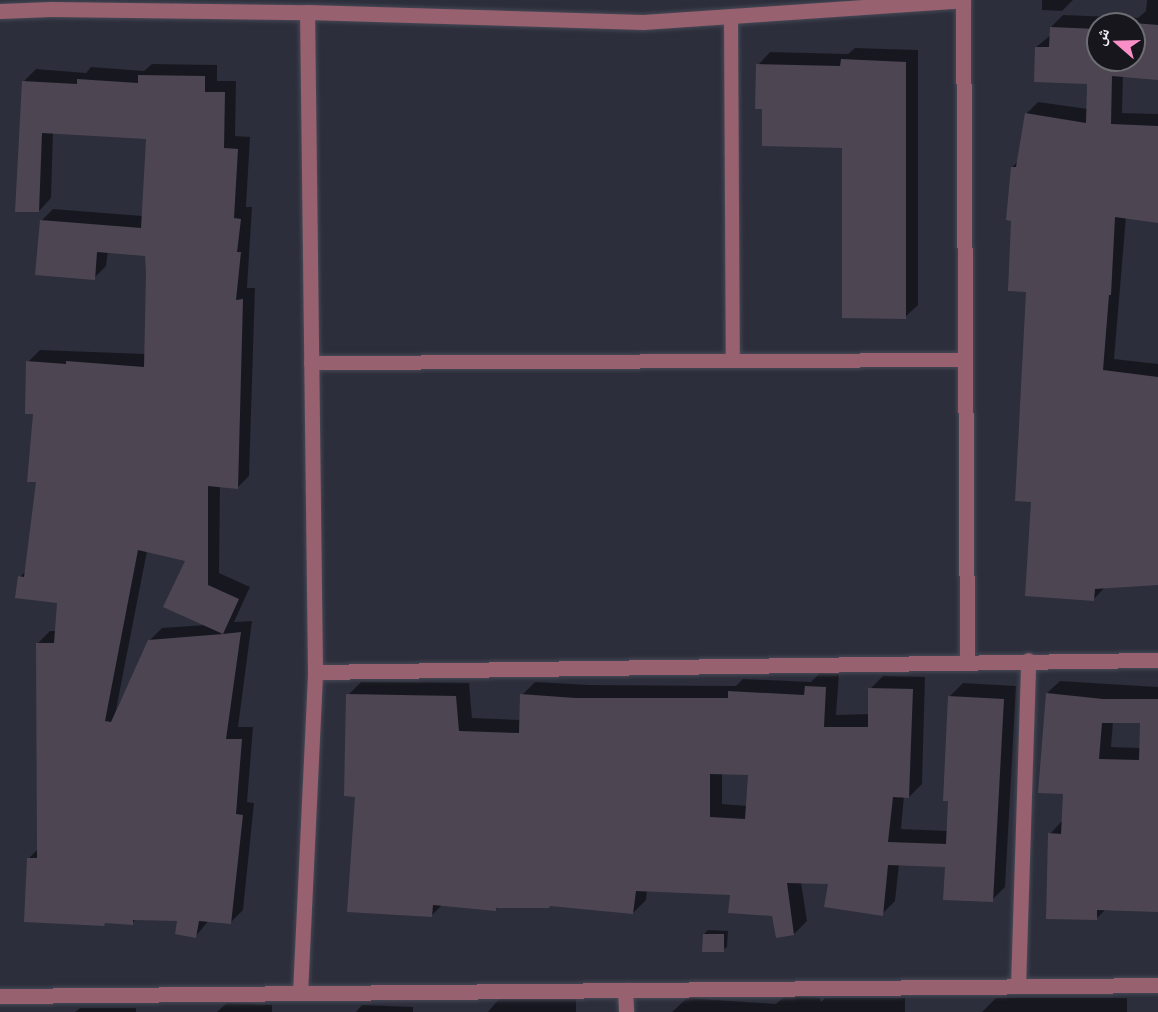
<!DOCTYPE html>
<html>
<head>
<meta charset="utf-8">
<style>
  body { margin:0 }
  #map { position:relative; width:1158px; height:1012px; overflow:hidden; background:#2c2e3b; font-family:"Noto Sans","Noto Naskh Arabic",sans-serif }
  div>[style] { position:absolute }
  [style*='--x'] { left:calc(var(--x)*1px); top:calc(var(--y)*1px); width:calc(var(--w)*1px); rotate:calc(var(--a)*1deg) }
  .shadow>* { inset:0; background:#0007 }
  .building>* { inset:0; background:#4e4552 }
  .roads { filter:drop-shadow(0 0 2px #474956) drop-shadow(0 0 2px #474956) }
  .lane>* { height:14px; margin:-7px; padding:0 7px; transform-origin:7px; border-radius:7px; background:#986170 }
  .street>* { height:15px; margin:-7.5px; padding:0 7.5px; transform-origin:7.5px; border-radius:7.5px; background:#986170 }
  span { translate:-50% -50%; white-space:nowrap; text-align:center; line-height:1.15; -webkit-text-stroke:4.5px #16161c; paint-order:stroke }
  .north { position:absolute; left:1086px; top:12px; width:60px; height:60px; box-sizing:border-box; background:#16161c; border:2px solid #6d6d74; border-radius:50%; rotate:290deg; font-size:16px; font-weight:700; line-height:24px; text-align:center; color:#eff0f9 }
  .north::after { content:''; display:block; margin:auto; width:21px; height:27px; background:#fa8fc8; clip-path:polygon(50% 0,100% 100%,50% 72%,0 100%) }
</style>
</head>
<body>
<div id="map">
  <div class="shadow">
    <div style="clip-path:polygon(1042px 0,1073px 0,1062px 11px,1042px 10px)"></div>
    <div style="clip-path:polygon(evenodd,1147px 0,1158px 0,1158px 79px,1123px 75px,1122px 113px,1158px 114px,1158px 221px,1126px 217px,1114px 359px,1158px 364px,1158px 583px,1106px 586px,1094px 599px,1033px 501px,1016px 500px,1028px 290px,1013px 219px,1012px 167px,1019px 161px,1026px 114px,1038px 102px,1088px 109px,1088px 83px,1036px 47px,1051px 35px,1051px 27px,1063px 15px,1138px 18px,1146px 11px,1147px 0,1098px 24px,1134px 24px,1134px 60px,1098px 60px,1098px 24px)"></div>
    <div style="clip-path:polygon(855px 48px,918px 50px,918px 305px,905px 317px,843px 146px,764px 107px,758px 65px,770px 52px,848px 54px)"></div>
    <div style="clip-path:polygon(evenodd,152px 64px,217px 65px,217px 81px,236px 81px,235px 136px,250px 137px,246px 207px,252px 207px,247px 288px,255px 288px,249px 476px,237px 488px,220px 486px,219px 573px,250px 587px,234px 622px,252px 621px,238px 727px,253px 727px,247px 802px,254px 803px,243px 910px,231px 922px,209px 920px,196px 936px,179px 920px,136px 919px,132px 923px,106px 922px,104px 924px,29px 858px,38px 849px,38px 643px,50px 631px,57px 631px,59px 602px,20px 577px,26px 571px,37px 481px,34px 413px,28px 362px,40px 350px,146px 354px,147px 254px,108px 251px,106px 266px,94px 278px,41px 221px,53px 209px,143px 216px,147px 138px,53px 132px,51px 198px,39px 211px,24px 81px,36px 69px,86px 73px,91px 67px,144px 71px,152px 64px,147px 551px,187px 560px,206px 625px,162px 628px,149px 641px,116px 710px,147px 551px)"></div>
    <div style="clip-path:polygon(evenodd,820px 673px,839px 674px,836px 715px,869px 714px,870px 689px,883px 676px,925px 677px,922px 784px,909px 797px,904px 796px,901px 829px,948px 831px,950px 696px,963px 683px,1016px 686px,1005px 887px,992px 900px,946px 866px,899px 864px,895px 901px,882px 914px,830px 882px,801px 882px,807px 921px,794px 934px,773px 915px,731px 894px,647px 890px,646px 900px,633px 913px,551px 905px,498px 907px,495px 910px,442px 905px,431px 916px,356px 795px,348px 695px,361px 682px,469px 683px,472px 718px,521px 720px,522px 695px,535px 682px,589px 685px,736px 686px,743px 679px,811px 682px,820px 673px,722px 773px,749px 774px,748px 806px,722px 804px,722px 773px)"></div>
    <div style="clip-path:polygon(evenodd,1060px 681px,1158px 687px,1158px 911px,1106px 909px,1096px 919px,1050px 834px,1063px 820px,1065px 793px,1047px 693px,1060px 681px,1113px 722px,1141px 722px,1141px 748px,1111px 747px,1113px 722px)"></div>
    <div style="clip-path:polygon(708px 930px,728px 931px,727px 947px,723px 950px,704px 934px)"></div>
    <div style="clip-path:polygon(504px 993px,576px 995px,576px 1012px,488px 1012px)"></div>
    <div style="clip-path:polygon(785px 996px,820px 998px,821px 1002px,825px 998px,905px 998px,905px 1012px,672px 1012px,687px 998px,776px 1004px)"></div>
    <div style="clip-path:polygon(996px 998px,1127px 998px,1127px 1012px,982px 1012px)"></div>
    <div style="clip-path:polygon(227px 1003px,272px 1005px,272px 1012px,217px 1012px)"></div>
    <div style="clip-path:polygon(362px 1005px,413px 1007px,413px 1012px,356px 1012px)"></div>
    <div style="clip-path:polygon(80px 1008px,136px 1008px,136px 1012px,75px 1012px)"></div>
  </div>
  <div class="building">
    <div style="clip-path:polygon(1134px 23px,1158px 25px,1158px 80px,1112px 76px,1111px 124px,1158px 126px,1158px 223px,1115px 217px,1111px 295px,1109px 295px,1103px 370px,1158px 377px,1158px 585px,1095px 589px,1094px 601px,1025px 596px,1031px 502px,1015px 501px,1026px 292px,1008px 291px,1011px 221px,1006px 220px,1011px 167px,1016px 167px,1025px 113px,1086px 123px,1087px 84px,1034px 82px,1035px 47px,1049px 47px,1050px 27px,1098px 29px,1098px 60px,1134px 60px)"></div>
    <div style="clip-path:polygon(841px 59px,906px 62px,906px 319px,842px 318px,842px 148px,762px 146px,762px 109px,755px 109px,756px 64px,840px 66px)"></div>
    <div style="clip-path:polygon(evenodd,138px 75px,205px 76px,205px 92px,225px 92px,224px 148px,238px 149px,234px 218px,241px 219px,237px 252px,241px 252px,236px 300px,243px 299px,238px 489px,208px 486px,208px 585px,239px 599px,223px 634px,241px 632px,226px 739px,242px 739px,236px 814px,243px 815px,231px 924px,199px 921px,196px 938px,175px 934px,177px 921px,133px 920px,133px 925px,105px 923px,104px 926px,24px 922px,27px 858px,37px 858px,36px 643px,54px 643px,57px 603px,15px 598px,18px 576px,24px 577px,36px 482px,27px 482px,33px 414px,25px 414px,26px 361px,66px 364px,66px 361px,144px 367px,146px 273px,145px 256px,97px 252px,95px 280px,35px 275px,40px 220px,141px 228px,146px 139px,42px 133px,39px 212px,15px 212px,22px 81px,77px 84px,77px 79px,138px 83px,138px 75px,138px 550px,185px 561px,163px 607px,223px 634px,148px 640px,111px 722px,105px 721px,138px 550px)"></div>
    <div style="clip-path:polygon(evenodd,805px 686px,826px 687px,824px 727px,868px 727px,868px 688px,913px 689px,909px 798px,893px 797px,888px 842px,946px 844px,948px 801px,943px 801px,948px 696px,1004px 699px,993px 902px,943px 900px,945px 867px,888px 865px,883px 916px,824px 907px,828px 884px,787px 883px,794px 935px,776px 938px,772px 916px,728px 913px,730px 895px,636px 891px,633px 914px,550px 906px,549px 908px,496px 908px,496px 911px,433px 905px,432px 917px,347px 912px,355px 797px,344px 796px,346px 694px,456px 696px,459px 731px,519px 733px,520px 694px,575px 698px,728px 698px,728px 691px,804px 695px,805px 686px,710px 774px,748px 775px,745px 819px,710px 817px,710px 774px)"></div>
    <div style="clip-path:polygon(evenodd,1046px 693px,1103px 699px,1158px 699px,1158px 912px,1097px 910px,1097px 920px,1046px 919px,1048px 833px,1061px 834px,1063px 794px,1038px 793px,1046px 693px,1102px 723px,1140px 723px,1139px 760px,1099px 759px,1102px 723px)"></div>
    <div style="clip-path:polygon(703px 934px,724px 934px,724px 952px,702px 952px)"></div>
  </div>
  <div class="roads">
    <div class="lane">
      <div style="--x:731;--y:16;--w:345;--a:89.7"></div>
      <div style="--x:311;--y:363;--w:654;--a:-0.26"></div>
    </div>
    <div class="street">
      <div style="--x:963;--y:0;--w:662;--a:89.65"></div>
      <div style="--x:0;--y:11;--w:51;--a:-2.2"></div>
      <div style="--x:51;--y:9;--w:256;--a:0.7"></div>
      <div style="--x:307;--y:12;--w:336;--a:1.7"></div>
      <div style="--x:643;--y:22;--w:321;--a:-3.9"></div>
      <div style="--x:315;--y:672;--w:843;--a:-0.82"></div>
      <div style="--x:1018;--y:986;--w:326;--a:-88.2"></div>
      <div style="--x:625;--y:990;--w:22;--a:87"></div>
      <div style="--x:300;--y:993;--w:321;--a:-87.3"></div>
      <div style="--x:315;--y:672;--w:660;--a:-90.69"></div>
      <div style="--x:0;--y:996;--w:1158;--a:-0.54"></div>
    </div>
  </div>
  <div class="north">ش</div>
</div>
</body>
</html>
